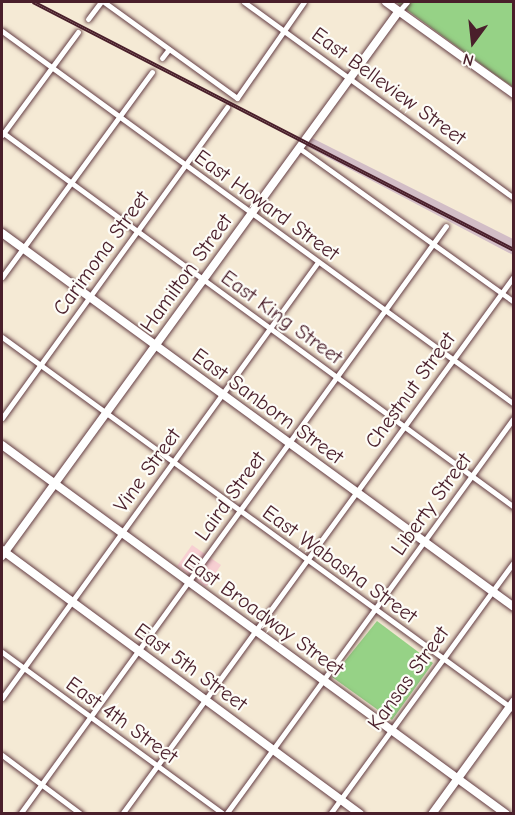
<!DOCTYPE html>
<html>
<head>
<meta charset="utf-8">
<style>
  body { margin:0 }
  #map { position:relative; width:515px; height:815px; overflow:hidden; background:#f5ead5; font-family:"Comic Neue",sans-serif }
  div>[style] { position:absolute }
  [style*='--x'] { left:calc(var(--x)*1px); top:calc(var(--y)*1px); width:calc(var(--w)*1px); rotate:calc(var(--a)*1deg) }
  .built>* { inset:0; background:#f7cfd2 }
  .industrial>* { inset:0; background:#d2bdc6 }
  .green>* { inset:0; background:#96d286 }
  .roads { filter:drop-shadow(0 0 2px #643d44) drop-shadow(0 0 2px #643d44) }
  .street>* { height:5px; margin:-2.5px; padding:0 2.5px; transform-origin:2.5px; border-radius:2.5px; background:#fff }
  .secondary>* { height:8px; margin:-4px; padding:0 4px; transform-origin:4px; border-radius:4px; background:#fff }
  .primary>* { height:8px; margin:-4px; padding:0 4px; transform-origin:4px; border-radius:4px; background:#fff }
  .rail>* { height:4px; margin-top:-2px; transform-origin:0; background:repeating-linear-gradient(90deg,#fdfcf7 0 4.5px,#4a1f2b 0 9px); box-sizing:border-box; border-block:2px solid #4a1f2b }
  span { translate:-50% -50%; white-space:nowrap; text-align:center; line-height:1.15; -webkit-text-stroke:4.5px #fdfcf7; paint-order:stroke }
  .street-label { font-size:21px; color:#4a1f2b }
  .frame { position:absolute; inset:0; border:3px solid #4a1f2b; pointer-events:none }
  .north { position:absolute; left:443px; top:12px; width:60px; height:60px; -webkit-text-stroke:4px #fdfcf7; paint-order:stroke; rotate:195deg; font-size:16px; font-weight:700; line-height:24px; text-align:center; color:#4a1f2b }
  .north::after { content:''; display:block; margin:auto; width:21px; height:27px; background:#4a1f2b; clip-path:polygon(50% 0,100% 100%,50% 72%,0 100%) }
</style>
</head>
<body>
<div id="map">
  <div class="built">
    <div style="clip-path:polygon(192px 545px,221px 565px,206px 587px,177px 566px)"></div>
  </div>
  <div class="industrial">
    <div style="clip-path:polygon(312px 138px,513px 239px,513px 255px,306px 146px)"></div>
  </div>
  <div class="green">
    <div style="clip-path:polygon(396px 2px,513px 2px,513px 87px,493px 73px)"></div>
    <div style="clip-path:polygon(377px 621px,433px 663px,392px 720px,332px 677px)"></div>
  </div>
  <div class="roads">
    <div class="street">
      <div style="--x:104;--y:2;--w:164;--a:35.8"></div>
      <div style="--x:237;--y:98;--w:117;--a:-55.1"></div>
      <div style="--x:244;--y:2;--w:334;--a:36"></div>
      <div style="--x:399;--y:11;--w:12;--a:-48"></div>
      <div style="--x:88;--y:19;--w:21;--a:-53"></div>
      <div style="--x:2;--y:31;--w:633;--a:36.07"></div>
      <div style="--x:162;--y:58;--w:11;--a:-52"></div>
      <div style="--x:2;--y:132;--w:635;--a:36.22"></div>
      <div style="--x:2;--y:135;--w:128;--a:-53.6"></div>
      <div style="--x:299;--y:148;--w:264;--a:35.6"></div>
      <div style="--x:2;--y:277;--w:254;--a:-53.8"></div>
      <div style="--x:2;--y:337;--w:633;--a:36.07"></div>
      <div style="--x:2;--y:418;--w:384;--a:-54.1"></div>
      <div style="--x:2;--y:652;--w:274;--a:36.2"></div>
      <div style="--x:2;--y:698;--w:538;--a:-54.07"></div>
      <div style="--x:2;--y:755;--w:99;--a:36.8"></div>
      <div style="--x:20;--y:814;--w:726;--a:-54.08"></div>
      <div style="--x:122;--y:814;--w:666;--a:-53.92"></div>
      <div style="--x:226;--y:814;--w:490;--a:-54"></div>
      <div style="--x:330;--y:814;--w:312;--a:-53.9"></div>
    </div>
    <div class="secondary">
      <div style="--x:2;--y:233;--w:634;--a:36.15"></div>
      <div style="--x:2;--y:445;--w:625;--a:36.21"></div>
      <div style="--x:2;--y:550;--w:445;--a:36.4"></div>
      <div style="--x:2;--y:556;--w:674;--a:-53.93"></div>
      <div style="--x:432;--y:814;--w:140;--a:-54"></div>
    </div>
    <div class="primary">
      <div style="--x:386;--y:2;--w:158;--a:35.7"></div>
    </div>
  </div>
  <div class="rail">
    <div style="--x:33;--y:2;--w:541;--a:27.28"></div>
  </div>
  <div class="street-label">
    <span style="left:389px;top:86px;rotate:36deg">East Belleview Street</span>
    <span style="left:267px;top:205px;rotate:36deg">East Howard Street</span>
    <span style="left:101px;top:253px;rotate:-54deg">Carimona Street</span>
    <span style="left:186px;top:273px;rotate:-54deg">Hamilton Street</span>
    <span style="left:282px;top:317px;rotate:36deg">East King Street</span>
    <span style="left:410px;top:390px;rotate:-54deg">Chestnut Street</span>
    <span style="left:268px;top:406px;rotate:36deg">East Sanborn Street</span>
    <span style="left:147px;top:470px;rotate:-54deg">Vine Street</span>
    <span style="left:230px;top:496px;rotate:-54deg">Laird Street</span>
    <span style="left:431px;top:504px;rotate:-54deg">Liberty Street</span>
    <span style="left:340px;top:564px;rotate:36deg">East Wabasha Street</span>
    <span style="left:264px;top:615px;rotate:36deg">East Broadway Street</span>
    <span style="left:191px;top:667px;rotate:36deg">East 5th Street</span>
    <span style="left:408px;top:678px;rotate:-54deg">Kansas Street</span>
    <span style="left:122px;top:720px;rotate:36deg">East 4th Street</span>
  </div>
  <div class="frame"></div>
  <div class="north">N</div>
</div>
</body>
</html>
